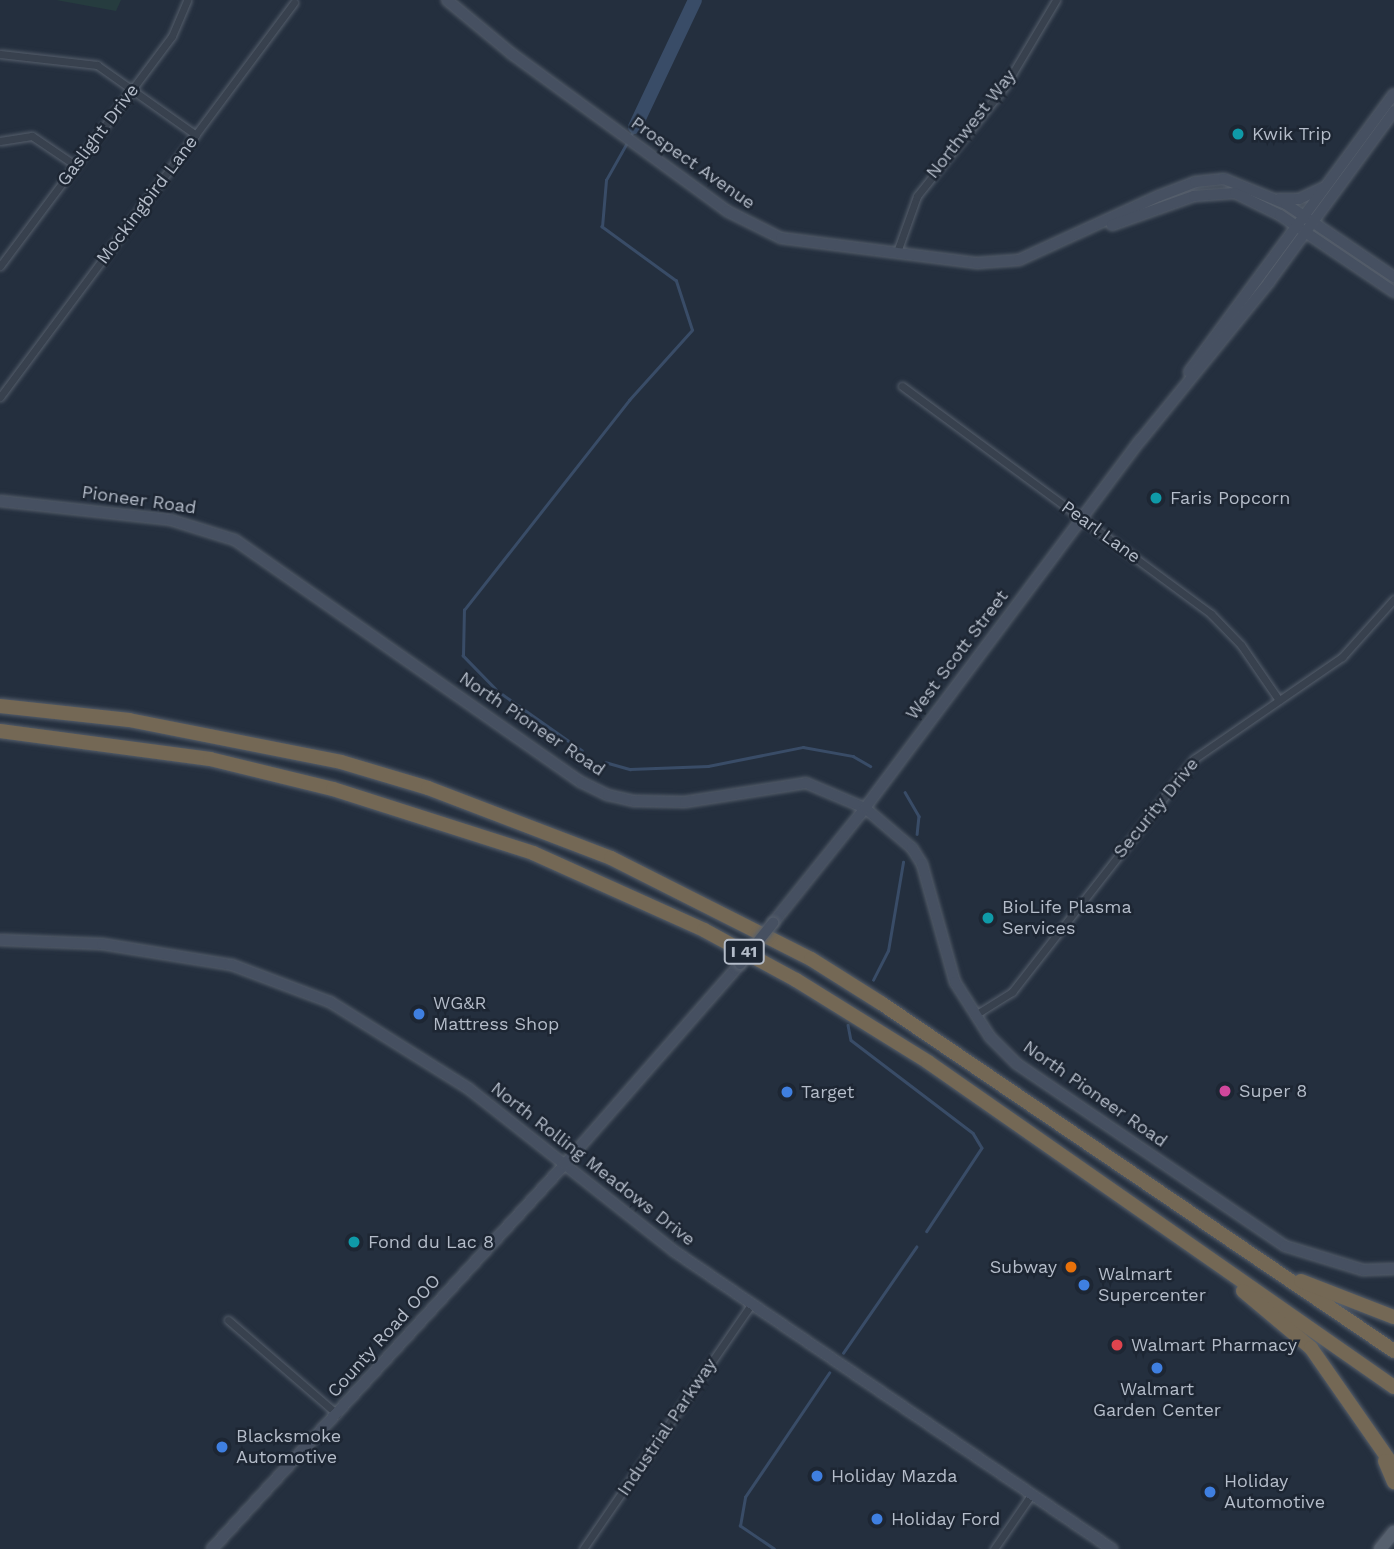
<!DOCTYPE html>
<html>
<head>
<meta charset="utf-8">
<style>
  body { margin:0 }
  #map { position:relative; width:1394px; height:1549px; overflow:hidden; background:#242f3e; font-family:"Work Sans",sans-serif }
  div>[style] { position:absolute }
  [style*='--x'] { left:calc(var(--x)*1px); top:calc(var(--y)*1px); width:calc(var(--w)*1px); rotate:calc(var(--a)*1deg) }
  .green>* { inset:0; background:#263c3f }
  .stream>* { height:2.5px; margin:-1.25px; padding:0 1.25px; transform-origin:1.25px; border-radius:1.25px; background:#394c67 }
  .river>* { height:14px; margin:-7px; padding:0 7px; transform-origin:7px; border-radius:7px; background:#394c67 }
  .roads { filter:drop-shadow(0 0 2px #565f6c) drop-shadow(0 0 2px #565f6c) }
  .street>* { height:7px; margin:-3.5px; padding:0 3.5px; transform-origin:3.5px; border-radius:3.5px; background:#38414e }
  .secondary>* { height:10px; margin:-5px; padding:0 5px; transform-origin:5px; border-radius:5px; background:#465061 }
  .primary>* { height:12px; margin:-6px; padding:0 6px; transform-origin:6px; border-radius:6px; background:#56606e }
  .highway>* { height:14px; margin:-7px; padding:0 7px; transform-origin:7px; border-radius:7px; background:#746855 }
  .bridges { filter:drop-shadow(0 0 2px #565f6c) drop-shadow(0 0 2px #565f6c) }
  .secondary-bridge>* { height:10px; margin:-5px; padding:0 5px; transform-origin:5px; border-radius:5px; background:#465061 }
  .dots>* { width:19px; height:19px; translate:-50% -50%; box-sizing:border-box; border:4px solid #1d2633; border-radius:50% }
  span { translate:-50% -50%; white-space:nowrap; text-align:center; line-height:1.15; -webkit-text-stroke:5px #1d2633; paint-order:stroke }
  .shield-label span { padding:2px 5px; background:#1d2633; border:2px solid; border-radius:5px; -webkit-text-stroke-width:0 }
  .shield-label { font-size:16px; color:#b4bcc9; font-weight:700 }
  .street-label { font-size:18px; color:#b4bcc9 }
  .poi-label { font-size:18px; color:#b4bcc9 }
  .left { translate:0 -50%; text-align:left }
  .right { translate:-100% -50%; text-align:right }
</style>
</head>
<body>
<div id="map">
  <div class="green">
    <div style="clip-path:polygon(56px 0,121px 0,116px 11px)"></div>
  </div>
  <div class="stream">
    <div style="--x:631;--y:135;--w:9;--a:-63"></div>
    <div style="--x:582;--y:751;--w:104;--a:-144.8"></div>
    <div style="--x:497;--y:691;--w:49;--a:-134.2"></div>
    <div style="--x:463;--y:656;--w:46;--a:-88.8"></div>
    <div style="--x:464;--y:610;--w:267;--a:-51.8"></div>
    <div style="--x:629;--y:400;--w:94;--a:-48"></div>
    <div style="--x:692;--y:330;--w:52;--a:-108.1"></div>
    <div style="--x:676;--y:281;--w:92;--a:-143.9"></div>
    <div style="--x:602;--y:227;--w:47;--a:-85.1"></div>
    <div style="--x:606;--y:180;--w:45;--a:-60.6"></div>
    <div style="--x:605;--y:762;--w:26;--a:16"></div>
    <div style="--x:630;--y:769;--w:78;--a:-2.2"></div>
    <div style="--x:708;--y:766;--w:97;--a:-11.3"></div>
    <div style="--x:803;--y:747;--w:51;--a:10.2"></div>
    <div style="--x:853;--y:756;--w:20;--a:30"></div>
    <div style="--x:905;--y:792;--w:28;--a:60"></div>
    <div style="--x:919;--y:816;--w:18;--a:96"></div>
    <div style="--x:873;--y:980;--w:33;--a:-63"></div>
    <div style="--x:888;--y:951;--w:90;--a:-80.4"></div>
    <div style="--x:848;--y:1025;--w:15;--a:79"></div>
    <div style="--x:851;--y:1040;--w:153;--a:37.3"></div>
    <div style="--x:973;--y:1133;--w:17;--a:59"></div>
    <div style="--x:982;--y:1148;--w:100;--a:123.5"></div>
    <div style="--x:843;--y:1353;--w:129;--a:-55.4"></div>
    <div style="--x:774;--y:1549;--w:41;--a:-145.9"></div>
    <div style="--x:740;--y:1526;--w:29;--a:-80"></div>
    <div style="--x:745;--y:1497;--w:150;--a:-55.9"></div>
  </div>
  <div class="river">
    <div style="--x:635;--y:127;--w:140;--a:-64.7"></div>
  </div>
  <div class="roads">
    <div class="street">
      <div style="--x:0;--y:54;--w:98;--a:6.5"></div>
      <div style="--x:97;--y:65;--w:121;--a:35.3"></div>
      <div style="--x:0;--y:141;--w:32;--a:-9"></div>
      <div style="--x:32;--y:136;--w:52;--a:34"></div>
      <div style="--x:897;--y:252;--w:59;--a:-70.3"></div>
      <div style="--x:917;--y:196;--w:141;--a:-51.3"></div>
      <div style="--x:1005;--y:86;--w:100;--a:-59.3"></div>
      <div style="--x:0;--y:266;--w:287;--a:-53.2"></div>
      <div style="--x:172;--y:36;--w:39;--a:-67"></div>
      <div style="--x:902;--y:386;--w:384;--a:36.4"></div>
      <div style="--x:1211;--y:614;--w:43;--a:45.9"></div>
      <div style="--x:1241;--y:645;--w:67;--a:55.4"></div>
      <div style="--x:0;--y:397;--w:492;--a:-53.3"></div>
      <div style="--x:975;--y:1015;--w:44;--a:-31.9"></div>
      <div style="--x:1012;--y:992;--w:296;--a:-52"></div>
      <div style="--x:1194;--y:759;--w:180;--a:-34.6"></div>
      <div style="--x:1342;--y:657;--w:78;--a:-48.1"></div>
      <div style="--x:228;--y:1320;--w:144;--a:40.8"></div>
      <div style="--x:583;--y:1549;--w:296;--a:-55.5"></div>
      <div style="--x:994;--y:1549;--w:65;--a:-55.6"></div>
    </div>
    <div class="secondary">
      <div style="--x:447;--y:0;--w:85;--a:39.7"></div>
      <div style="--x:512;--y:54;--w:266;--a:36.1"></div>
      <div style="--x:727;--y:211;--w:60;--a:26.6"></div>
      <div style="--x:781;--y:238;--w:198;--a:7.3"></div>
      <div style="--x:977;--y:263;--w:42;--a:-4.1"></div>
      <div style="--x:1019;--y:260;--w:154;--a:-24.6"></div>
      <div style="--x:1159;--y:196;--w:39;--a:-21"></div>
      <div style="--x:1195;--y:182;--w:29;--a:-6"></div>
      <div style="--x:1224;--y:179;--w:67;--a:22"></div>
      <div style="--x:1286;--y:204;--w:130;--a:34.1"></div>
      <div style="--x:1279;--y:199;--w:20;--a:0"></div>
      <div style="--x:1299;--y:199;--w:26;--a:-25"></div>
      <div style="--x:1112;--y:225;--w:87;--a:-19.5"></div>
      <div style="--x:1194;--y:196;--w:41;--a:-4.2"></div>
      <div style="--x:1235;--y:193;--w:50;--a:26.1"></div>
      <div style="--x:1280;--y:215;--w:138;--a:34"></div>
      <div style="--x:1189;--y:372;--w:345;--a:-53.6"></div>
      <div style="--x:0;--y:501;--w:172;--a:6.3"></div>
      <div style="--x:171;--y:520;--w:67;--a:17.4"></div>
      <div style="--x:235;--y:540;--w:422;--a:35"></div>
      <div style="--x:581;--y:782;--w:30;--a:26"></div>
      <div style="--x:608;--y:795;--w:28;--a:13"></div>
      <div style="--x:635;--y:801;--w:50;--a:1.1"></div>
      <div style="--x:685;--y:802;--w:122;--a:-8.9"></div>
      <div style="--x:806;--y:783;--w:64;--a:23"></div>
      <div style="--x:865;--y:808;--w:62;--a:40.4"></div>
      <div style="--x:912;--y:848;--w:19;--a:58"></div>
      <div style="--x:922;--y:864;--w:123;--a:74.4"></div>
      <div style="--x:955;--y:982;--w:65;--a:57.5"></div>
      <div style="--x:990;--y:1037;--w:38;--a:45"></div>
      <div style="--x:1017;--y:1064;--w:324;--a:34.2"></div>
      <div style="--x:1285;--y:1246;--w:82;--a:17.1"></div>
      <div style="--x:1363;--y:1270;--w:31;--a:-2"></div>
      <div style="--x:773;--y:923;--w:147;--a:-51.3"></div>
      <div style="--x:865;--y:808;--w:459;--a:-53.2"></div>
      <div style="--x:1140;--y:441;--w:205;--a:-50.9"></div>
      <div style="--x:1269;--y:282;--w:212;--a:-53.8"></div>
      <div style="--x:0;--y:940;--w:102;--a:2.2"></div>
      <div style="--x:102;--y:944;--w:132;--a:9.2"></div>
      <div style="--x:232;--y:965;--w:105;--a:20.7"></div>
      <div style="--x:330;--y:1002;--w:164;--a:32"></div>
      <div style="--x:469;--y:1089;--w:261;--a:38.3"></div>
      <div style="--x:674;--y:1251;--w:530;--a:34.23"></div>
      <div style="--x:212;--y:1549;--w:521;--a:-47.49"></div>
      <div style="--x:564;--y:1165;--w:267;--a:-48.8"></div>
    </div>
    <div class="primary">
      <div style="--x:1380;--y:1549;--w:22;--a:-51"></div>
    </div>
    <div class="highway">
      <div style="--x:0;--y:706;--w:130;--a:6.2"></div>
      <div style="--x:129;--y:720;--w:216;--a:11.2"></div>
      <div style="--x:341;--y:762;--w:91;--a:16.6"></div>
      <div style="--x:428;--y:788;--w:196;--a:20.9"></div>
      <div style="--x:611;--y:858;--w:224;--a:26.8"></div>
      <div style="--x:811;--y:959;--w:83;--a:32.2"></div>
      <div style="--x:881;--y:1003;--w:620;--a:34.15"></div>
      <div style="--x:0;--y:731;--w:212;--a:7.6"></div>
      <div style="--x:210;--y:759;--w:127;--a:13.7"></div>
      <div style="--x:333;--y:789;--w:210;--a:17.7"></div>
      <div style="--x:533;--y:853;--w:188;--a:24.2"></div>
      <div style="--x:704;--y:930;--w:105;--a:28.5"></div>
      <div style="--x:796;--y:980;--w:155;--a:31.8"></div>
      <div style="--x:928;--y:1062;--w:568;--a:34.89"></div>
      <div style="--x:1301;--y:1281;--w:100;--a:21.2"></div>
      <div style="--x:1243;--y:1291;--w:89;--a:40"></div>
      <div style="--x:1311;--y:1348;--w:145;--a:55.1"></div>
      <div style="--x:1385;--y:1461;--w:23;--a:67"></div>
    </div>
  </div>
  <div class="bridges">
    <div class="secondary-bridge">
      <div style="--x:740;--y:964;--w:53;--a:-51.2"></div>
    </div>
  </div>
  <div class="dots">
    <div style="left:1238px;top:134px;background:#0f9aa8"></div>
    <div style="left:1156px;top:498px;background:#0f9aa8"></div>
    <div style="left:988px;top:918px;background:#0f9aa8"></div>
    <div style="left:419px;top:1014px;background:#3f7fe0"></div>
    <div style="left:1225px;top:1091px;background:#d1479c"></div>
    <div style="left:787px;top:1092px;background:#3f7fe0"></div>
    <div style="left:354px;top:1242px;background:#0f9aa8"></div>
    <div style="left:1071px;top:1267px;background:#e8710a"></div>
    <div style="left:1084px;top:1285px;background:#3f7fe0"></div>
    <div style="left:1117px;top:1345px;background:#e0444e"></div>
    <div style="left:1157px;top:1368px;background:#3f7fe0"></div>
    <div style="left:222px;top:1447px;background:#3f7fe0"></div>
    <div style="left:817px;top:1476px;background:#3f7fe0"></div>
    <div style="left:1210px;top:1492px;background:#3f7fe0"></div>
    <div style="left:877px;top:1519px;background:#3f7fe0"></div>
  </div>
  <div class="shield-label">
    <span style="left:744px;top:952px">I 41</span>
  </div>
  <div class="street-label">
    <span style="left:971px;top:124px;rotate:-52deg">Northwest Way</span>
    <span style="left:98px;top:135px;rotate:-53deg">Gaslight Drive</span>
    <span style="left:693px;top:163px;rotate:35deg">Prospect Avenue</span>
    <span style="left:147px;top:200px;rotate:-53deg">Mockingbird Lane</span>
    <span style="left:139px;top:500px;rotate:8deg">Pioneer Road</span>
    <span style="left:1101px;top:532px;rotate:36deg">Pearl Lane</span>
    <span style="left:957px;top:655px;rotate:-53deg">West Scott Street</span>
    <span style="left:532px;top:724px;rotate:34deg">North Pioneer Road</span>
    <span style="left:1156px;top:808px;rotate:-51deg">Security Drive</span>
    <span style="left:1095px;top:1094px;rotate:35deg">North Pioneer Road</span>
    <span style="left:593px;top:1164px;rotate:38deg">North Rolling Meadows Drive</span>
    <span style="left:384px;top:1336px;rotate:-48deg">County Road OOO</span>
    <span style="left:667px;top:1427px;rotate:-56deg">Industrial Parkway</span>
  </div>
  <div class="poi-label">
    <span class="left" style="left:1252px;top:134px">Kwik Trip</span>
    <span class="left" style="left:1170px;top:498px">Faris Popcorn</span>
    <span class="left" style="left:1002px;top:918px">BioLife Plasma<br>Services</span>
    <span class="left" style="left:433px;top:1014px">WG&amp;R<br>Mattress Shop</span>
    <span class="left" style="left:1239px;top:1091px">Super 8</span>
    <span class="left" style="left:801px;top:1092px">Target</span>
    <span class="left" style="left:368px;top:1242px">Fond du Lac 8</span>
    <span class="right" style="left:1057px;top:1267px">Subway</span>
    <span class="left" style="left:1098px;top:1285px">Walmart<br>Supercenter</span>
    <span class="left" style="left:1131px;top:1345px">Walmart Pharmacy</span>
    <span style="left:1157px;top:1400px">Walmart<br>Garden Center</span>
    <span class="left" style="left:236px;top:1447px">Blacksmoke<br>Automotive</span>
    <span class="left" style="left:831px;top:1476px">Holiday Mazda</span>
    <span class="left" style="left:1224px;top:1492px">Holiday<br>Automotive</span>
    <span class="left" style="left:891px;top:1519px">Holiday Ford</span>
  </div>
</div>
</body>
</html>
